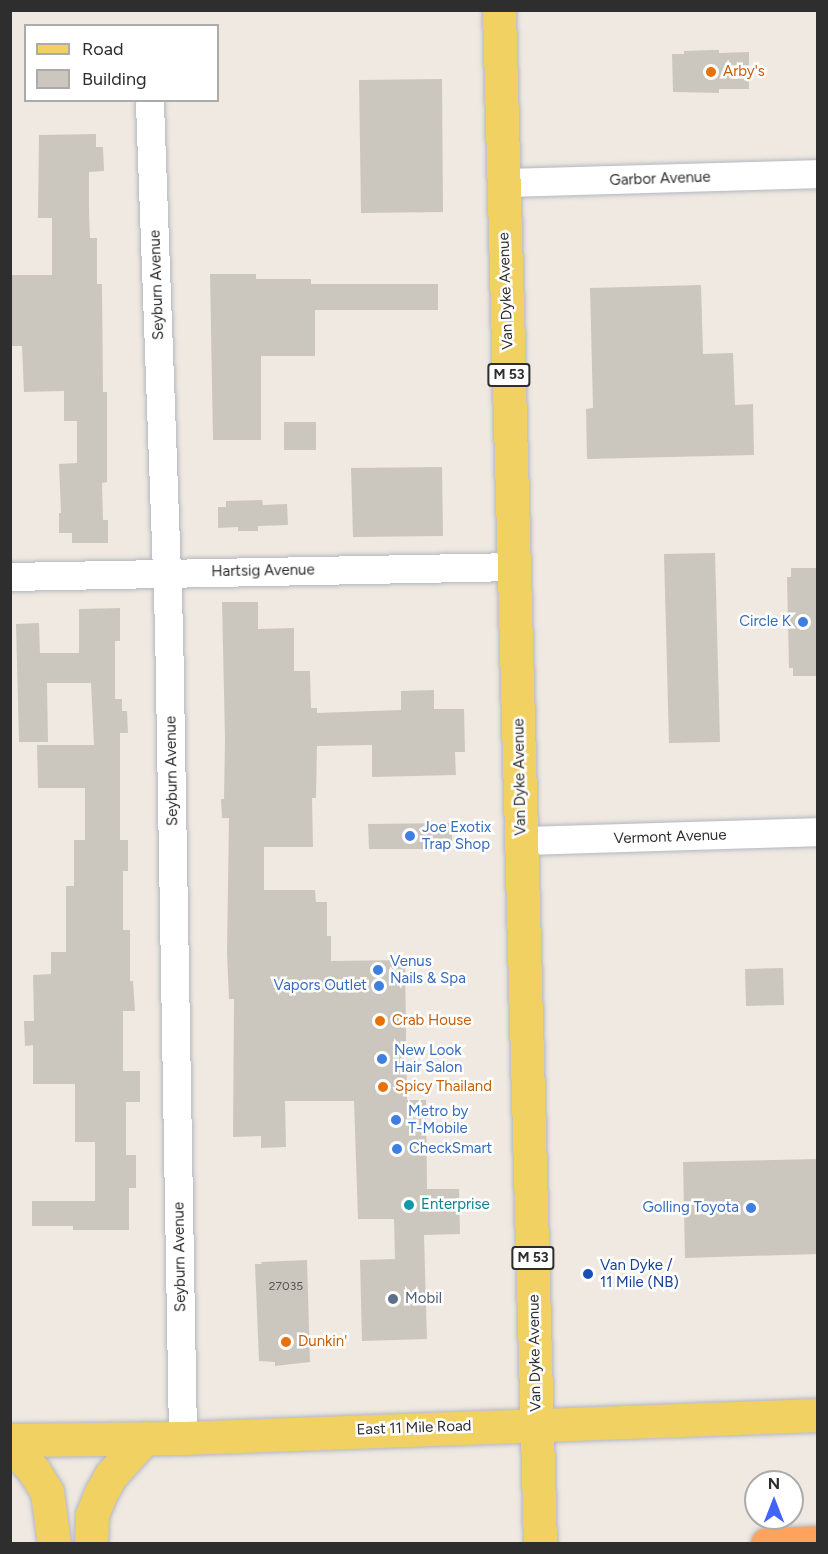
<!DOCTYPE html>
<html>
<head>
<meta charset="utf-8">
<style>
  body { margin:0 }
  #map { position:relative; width:828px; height:1554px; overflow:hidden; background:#efe9e1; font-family:Figtree,sans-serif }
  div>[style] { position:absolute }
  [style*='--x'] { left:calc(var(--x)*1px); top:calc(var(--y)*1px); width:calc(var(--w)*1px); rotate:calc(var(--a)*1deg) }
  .building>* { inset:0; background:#cbc7bf }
  .roads { filter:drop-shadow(0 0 2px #b4b7c1) drop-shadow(0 0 2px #b4b7c1) }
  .minor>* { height:28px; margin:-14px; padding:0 14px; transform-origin:14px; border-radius:14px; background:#fff }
  .primary>* { height:33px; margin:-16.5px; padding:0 16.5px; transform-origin:16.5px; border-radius:16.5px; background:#f2d163 }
  .motorway>* { height:33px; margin:-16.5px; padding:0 16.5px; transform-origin:16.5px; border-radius:16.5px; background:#ffa35c }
  .dots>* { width:16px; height:16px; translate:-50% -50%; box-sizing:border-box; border:3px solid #fff; border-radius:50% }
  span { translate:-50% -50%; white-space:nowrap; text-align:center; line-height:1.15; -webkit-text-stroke:5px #fff; paint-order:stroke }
  .number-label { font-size:12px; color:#555452 }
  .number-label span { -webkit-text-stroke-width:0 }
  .shield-label span { padding:2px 4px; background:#fff; border:2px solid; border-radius:4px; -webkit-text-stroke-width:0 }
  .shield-label { font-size:14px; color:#2e2e2e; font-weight:700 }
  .food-label { font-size:15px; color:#c56008 }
  .left { translate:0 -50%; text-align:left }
  .street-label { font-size:15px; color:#2e2e2e }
  .shop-label { font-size:15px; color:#366cbe }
  .right { translate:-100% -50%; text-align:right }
  .culture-label { font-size:15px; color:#0d838f }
  .transit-label { font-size:15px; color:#164399 }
  .service-label { font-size:15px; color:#4e5e75 }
  .frame { position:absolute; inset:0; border:12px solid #2e2e2e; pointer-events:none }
  .legend { position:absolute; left:24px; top:24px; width:195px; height:78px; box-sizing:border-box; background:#fff; border:2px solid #ababab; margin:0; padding:8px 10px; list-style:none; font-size:18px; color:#2e2e2e }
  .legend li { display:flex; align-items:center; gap:12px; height:30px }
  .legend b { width:30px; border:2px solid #ababab }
  .north { position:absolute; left:744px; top:1470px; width:60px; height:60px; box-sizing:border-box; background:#fff; border:2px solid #ababab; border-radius:50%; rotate:0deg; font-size:16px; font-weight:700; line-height:24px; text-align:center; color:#2e2e2e }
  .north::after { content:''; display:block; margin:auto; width:21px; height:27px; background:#4264fb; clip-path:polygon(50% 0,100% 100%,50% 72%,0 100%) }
</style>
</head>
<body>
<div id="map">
  <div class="building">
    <div style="clip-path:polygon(712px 50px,719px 50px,719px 53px,749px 52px,749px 89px,719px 89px,719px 93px,673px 92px,672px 54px,684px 54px,684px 51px)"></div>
    <div style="clip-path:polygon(442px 79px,443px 212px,361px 213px,359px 80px)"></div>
    <div style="clip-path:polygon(96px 134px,96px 147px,103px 147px,104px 171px,89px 172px,89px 212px,90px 238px,97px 238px,97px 284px,102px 284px,103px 392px,107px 392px,107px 482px,102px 483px,103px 520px,108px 520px,108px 543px,72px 543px,72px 533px,59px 533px,59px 513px,61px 513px,59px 464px,77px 463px,77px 421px,64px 421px,64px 391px,24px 392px,22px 346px,10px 346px,10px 275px,52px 275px,52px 218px,38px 218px,39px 135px)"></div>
    <div style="clip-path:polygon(210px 274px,256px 274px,256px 279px,311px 279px,311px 284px,438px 284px,438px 310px,315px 310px,315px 356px,261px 356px,261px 440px,213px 440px)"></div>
    <div style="clip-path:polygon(701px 285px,703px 354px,733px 353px,735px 405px,753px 404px,754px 455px,587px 459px,586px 409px,593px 408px,590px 288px)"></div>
    <div style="clip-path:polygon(284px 422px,316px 422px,316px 450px,284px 450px)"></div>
    <div style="clip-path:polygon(442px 467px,443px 536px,353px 537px,351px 468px)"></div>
    <div style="clip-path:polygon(262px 500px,263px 505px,287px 504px,288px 525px,258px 526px,258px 531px,238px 531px,238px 527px,218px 528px,218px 507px,226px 507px,226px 501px)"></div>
    <div style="clip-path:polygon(715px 553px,720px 742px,669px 743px,664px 554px)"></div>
    <div style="clip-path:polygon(791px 568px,818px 568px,818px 676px,793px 676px,793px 668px,789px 668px,787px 577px,791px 577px)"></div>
    <div style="clip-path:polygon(222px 602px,258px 602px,258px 629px,294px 628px,294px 671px,310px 671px,311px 708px,317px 708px,317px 713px,401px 710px,401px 691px,434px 690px,434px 709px,464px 709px,465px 752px,455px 752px,456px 775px,372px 777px,372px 745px,317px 746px,316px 798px,312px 798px,313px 847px,264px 847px,264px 890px,315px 890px,316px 902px,327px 902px,327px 936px,331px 936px,331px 961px,405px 960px,407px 1100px,426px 1100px,427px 1189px,459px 1189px,460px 1234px,424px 1235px,427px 1339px,362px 1341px,360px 1260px,395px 1259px,394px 1219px,358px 1219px,354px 1101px,285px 1101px,286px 1147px,261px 1148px,261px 1136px,233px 1137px,234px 999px,229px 999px,227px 953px,229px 818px,222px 818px,221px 799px,224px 799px,225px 739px)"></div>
    <div style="clip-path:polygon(120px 608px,120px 641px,115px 641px,115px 699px,122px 699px,122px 711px,127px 711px,128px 733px,120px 733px,120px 840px,128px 840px,128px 871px,123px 871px,123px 930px,130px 930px,130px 981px,133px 981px,135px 1011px,123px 1011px,123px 1071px,140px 1071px,140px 1102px,126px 1102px,126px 1155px,136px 1155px,136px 1188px,129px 1188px,129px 1230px,73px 1230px,73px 1226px,32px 1226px,32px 1201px,95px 1201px,95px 1142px,75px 1142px,75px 1084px,33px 1084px,33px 1045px,25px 1046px,24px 1021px,34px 1021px,33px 975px,51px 974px,51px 952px,66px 952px,66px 886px,74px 886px,74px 840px,85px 840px,85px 788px,38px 788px,37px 745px,94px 745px,91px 683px,47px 683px,48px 742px,19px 742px,16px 624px,39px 623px,40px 653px,79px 653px,79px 609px)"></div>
    <div style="clip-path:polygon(452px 823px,452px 849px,369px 849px,368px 824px)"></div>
    <div style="clip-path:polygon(783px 968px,784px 1005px,746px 1006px,745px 969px)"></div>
    <div style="clip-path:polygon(818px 1159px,818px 1254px,685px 1258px,683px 1162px)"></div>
    <div style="clip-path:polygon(307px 1260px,310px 1362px,275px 1366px,275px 1362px,259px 1361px,255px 1264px,262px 1264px,261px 1262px)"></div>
  </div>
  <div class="roads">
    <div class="minor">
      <div style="--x:150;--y:104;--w:522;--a:87.92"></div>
      <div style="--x:169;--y:626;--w:812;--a:89.01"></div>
      <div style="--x:503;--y:183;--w:315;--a:-1.6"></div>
      <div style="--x:10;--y:577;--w:505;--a:-1.13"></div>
      <div style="--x:522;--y:841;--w:296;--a:-1.7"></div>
    </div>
    <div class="primary">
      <div style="--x:499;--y:10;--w:1535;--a:88.47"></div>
      <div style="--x:10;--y:1440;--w:173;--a:-0.7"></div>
      <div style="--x:183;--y:1438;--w:635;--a:-2.07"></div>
      <div style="--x:10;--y:1445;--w:35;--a:47"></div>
      <div style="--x:34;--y:1471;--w:25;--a:58"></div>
      <div style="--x:47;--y:1492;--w:52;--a:82.3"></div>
      <div style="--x:91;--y:1544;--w:29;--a:-88"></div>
      <div style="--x:92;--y:1515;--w:24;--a:-68"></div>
      <div style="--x:101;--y:1493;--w:21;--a:-61"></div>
      <div style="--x:111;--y:1475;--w:50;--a:-47.4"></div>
    </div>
    <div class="motorway">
      <div style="--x:767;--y:1544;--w:51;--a:-2.2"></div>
    </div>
  </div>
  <div class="dots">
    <div style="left:711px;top:72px;background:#e8710a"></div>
    <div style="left:803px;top:622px;background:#3f7fe0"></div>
    <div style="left:410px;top:836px;background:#3f7fe0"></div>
    <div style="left:378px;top:970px;background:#3f7fe0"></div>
    <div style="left:379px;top:986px;background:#3f7fe0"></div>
    <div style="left:380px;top:1021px;background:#e8710a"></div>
    <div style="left:382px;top:1059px;background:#3f7fe0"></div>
    <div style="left:383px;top:1087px;background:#e8710a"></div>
    <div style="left:396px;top:1120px;background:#3f7fe0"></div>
    <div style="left:397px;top:1149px;background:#3f7fe0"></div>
    <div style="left:409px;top:1205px;background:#0f9aa8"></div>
    <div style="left:751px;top:1208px;background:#3f7fe0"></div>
    <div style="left:588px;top:1274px;background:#1a4fb4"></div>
    <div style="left:393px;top:1299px;background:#5c6f8a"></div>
    <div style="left:286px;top:1342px;background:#e8710a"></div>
  </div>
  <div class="number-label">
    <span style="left:286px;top:1287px">27035</span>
  </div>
  <div class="shield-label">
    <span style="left:509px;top:375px">M 53</span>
    <span style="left:533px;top:1258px">M 53</span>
  </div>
  <div class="food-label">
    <span class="left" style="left:723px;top:72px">Arby's</span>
    <span class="left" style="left:392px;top:1021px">Crab House</span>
    <span class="left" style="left:395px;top:1087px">Spicy Thailand</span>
    <span class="left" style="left:298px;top:1342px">Dunkin'</span>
  </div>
  <div class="street-label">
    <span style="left:660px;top:179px;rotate:-2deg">Garbor Avenue</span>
    <span style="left:157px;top:285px;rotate:-92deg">Seyburn Avenue</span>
    <span style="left:506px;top:291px;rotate:-92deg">Van Dyke Avenue</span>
    <span style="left:263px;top:571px;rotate:-1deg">Hartsig Avenue</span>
    <span style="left:172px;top:771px;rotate:-91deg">Seyburn Avenue</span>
    <span style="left:520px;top:777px;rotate:-91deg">Van Dyke Avenue</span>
    <span style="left:670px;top:837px;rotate:-2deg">Vermont Avenue</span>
    <span style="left:180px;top:1257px;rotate:-91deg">Seyburn Avenue</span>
    <span style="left:535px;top:1353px;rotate:-91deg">Van Dyke Avenue</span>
    <span style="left:414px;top:1428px;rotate:-2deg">East 11 Mile Road</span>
  </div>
  <div class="shop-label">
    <span class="right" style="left:791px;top:622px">Circle K</span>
    <span class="left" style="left:422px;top:836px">Joe Exotix<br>Trap Shop</span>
    <span class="left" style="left:390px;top:970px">Venus<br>Nails &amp; Spa</span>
    <span class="right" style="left:367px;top:986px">Vapors Outlet</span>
    <span class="left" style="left:394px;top:1059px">New Look<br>Hair Salon</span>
    <span class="left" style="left:408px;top:1120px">Metro by<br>T-Mobile</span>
    <span class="left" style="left:409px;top:1149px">CheckSmart</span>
    <span class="right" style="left:739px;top:1208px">Golling Toyota</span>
  </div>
  <div class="culture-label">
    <span class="left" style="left:421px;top:1205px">Enterprise</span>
  </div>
  <div class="transit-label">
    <span class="left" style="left:600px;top:1274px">Van Dyke /<br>11 Mile (NB)</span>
  </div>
  <div class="service-label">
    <span class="left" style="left:405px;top:1299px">Mobil</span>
  </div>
  <div class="frame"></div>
  <ul class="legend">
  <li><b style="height:8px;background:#f2d163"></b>Road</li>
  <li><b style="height:16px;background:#cbc7bf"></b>Building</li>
  </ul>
  <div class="north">N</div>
</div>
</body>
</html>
